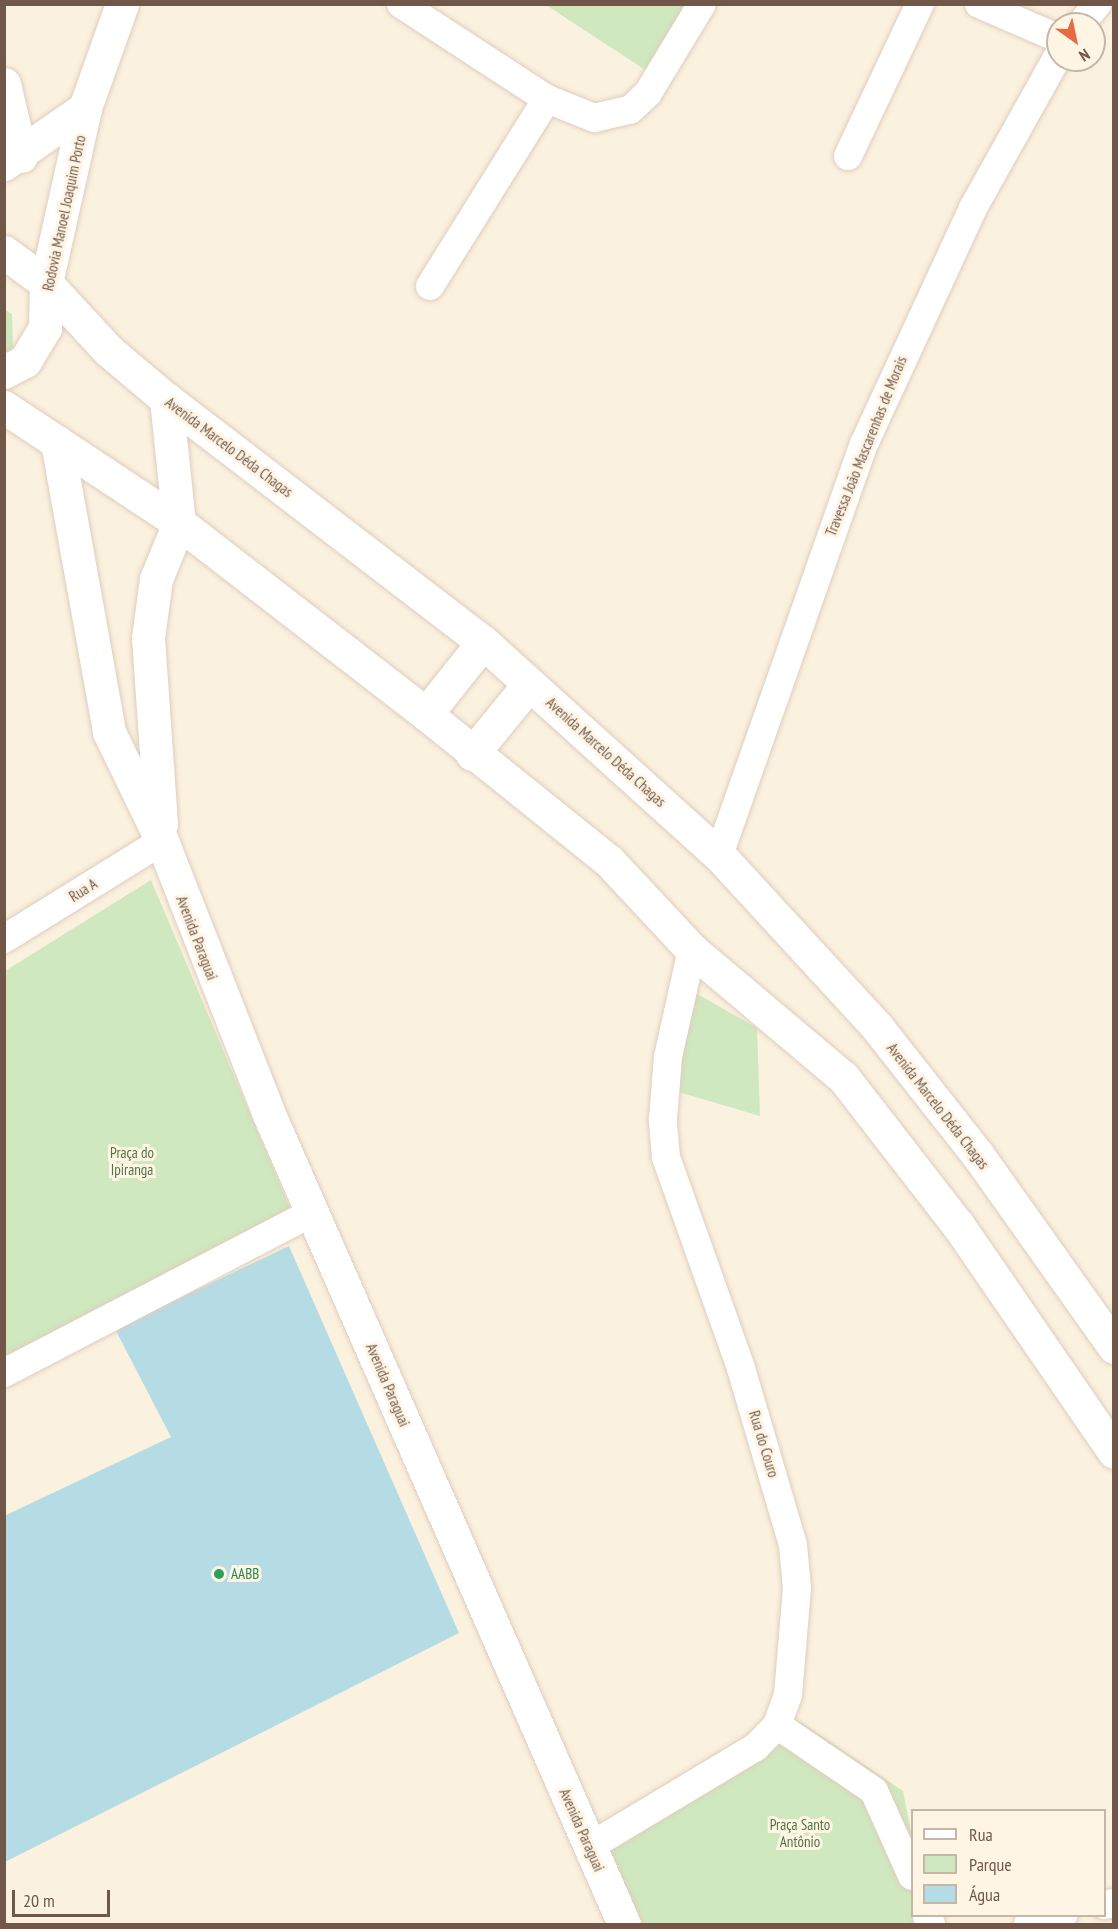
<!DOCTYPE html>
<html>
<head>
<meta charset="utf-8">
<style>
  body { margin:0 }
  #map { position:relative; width:1118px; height:1929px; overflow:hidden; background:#fbf1df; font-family:"PT Sans Narrow",sans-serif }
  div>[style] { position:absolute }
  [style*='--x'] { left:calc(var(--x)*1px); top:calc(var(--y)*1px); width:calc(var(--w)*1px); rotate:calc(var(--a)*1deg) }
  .green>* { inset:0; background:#cfe8bf }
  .water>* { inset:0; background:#b5dce4 }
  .roads { filter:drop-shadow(0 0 2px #dfcdbc) drop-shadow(0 0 2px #dfcdbc) }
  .minor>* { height:28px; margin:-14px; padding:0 14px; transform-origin:14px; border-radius:14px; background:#fff }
  .tertiary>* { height:33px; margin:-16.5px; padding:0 16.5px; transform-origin:16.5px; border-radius:16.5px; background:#fff }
  .secondary>* { height:33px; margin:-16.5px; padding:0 16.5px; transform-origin:16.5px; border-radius:16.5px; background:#fff }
  .dots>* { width:16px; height:16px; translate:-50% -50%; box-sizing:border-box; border:3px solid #fff5e5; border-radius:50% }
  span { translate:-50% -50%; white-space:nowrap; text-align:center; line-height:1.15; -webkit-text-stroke:6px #fff5e5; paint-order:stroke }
  .street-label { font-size:15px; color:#715748 }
  .park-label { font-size:15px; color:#4f7741 }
  .leisure-label { font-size:15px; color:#27864d }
  .left { translate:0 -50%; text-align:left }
  .frame { position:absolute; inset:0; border:6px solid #715748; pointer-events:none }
  .legend { position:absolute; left:911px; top:1809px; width:195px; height:108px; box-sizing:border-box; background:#fff5e5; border:2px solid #c6b6a6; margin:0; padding:8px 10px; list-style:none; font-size:18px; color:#715748 }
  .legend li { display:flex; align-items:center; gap:12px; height:30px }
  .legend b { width:30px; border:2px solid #c6b6a6 }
  .north { position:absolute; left:1046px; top:12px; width:60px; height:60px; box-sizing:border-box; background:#fff5e5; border:2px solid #c6b6a6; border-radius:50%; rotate:147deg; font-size:16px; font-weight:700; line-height:24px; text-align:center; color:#715748 }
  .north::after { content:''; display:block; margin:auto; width:21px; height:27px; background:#e46b46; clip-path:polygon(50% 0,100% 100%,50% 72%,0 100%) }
  .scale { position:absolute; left:12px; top:1890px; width:98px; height:27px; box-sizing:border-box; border:3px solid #715748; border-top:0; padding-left:8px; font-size:18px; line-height:21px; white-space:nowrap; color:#715748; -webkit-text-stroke:4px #fff5e5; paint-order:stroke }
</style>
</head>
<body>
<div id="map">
  <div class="green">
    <div style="clip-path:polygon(546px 5px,693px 5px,647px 71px)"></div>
    <div style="clip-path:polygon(4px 309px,12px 314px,13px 348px,5px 354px)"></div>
    <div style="clip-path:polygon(151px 880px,296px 1222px,5px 1364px,5px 971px)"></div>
    <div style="clip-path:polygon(692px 991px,757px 1028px,760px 1116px,672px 1090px)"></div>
    <div style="clip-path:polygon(801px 1722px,903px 1791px,912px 1836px,912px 1916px,928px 1916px,930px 1924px,637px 1924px,595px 1852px)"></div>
  </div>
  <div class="water">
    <div style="clip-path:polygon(289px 1246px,459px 1633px,5px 1862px,4px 1516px,171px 1437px,115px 1329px)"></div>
  </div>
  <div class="roads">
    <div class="minor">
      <div style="--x:401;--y:4;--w:174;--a:33.1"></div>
      <div style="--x:547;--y:99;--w:51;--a:22"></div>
      <div style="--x:594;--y:118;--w:37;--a:-13"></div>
      <div style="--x:630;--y:110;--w:25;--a:-43"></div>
      <div style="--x:648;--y:93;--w:104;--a:-58.8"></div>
      <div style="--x:979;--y:4;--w:86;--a:23.3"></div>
      <div style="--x:1081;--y:24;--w:26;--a:-51"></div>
      <div style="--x:848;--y:156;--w:168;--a:-64.7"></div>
      <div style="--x:430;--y:286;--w:221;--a:-58"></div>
      <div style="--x:719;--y:855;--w:436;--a:-70.6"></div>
      <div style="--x:864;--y:444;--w:260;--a:-65.2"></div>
      <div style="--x:973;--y:208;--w:174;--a:-60.8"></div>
      <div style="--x:4;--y:939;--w:186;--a:-31.8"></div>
      <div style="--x:4;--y:1373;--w:348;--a:-27.5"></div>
      <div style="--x:777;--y:1725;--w:117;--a:34.2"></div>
      <div style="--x:874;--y:1791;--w:93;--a:65.9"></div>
      <div style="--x:589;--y:1847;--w:195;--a:-30.9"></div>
      <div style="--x:756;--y:1747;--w:30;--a:-46"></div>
      <div style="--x:777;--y:1725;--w:32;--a:-70"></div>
      <div style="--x:788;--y:1695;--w:107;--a:-85.2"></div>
      <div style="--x:797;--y:1588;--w:43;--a:-95.3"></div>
      <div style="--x:793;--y:1545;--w:184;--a:-106.4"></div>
      <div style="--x:741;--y:1368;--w:224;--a:-109.6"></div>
      <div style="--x:666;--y:1157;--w:38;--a:-95"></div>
      <div style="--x:663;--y:1119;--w:62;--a:-85.4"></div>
      <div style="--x:668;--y:1057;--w:110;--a:-77.4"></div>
      <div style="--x:1104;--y:1905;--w:10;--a:-11"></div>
      <div style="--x:927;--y:1916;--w:9;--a:63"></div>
      <div style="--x:1028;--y:1924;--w:36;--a:-13"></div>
    </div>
    <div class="tertiary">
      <div style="--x:4;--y:84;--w:74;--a:76.7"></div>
      <div style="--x:57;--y:442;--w:295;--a:79.8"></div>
      <div style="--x:109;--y:732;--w:121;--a:64.1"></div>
      <div style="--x:162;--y:841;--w:291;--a:68.6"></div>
      <div style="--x:268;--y:1112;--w:887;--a:66.33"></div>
      <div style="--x:161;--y:824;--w:186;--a:-94"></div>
      <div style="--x:148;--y:638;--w:60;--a:-82.3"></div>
      <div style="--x:156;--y:579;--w:61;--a:-67.7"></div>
      <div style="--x:179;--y:523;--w:125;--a:-96"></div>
    </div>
    <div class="secondary">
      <div style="--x:4;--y:164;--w:98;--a:-34.7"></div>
      <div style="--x:4;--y:252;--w:52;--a:36.4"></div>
      <div style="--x:46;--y:283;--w:93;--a:47.2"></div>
      <div style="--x:109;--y:351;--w:75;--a:40.1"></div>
      <div style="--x:166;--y:399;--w:399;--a:37.5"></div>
      <div style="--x:483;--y:642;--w:318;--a:42.1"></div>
      <div style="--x:719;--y:855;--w:234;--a:47.4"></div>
      <div style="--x:877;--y:1027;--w:162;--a:51.8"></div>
      <div style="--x:977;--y:1154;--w:237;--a:54.6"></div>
      <div style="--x:4;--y:372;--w:24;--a:-28"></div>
      <div style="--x:25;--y:361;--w:39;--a:-59"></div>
      <div style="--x:45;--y:328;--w:45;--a:-88.7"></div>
      <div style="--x:46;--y:283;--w:179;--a:-77.4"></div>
      <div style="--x:85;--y:108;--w:110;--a:-70.4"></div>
      <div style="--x:4;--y:407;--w:210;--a:33.5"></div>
      <div style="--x:179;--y:523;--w:312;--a:37.7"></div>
      <div style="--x:426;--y:714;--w:235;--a:38.8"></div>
      <div style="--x:609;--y:861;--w:122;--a:47"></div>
      <div style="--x:692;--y:950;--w:197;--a:40.1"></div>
      <div style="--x:843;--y:1077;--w:187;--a:52.2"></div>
      <div style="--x:958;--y:1225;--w:275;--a:55.5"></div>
      <div style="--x:426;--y:714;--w:92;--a:-51.6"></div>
      <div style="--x:472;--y:754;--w:90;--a:-50.8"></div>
    </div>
  </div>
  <div class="dots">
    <div style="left:219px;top:1574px;background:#2e9e5b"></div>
  </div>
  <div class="street-label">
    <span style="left:64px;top:213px;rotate:-78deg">Rodovia Manoel Joaquim Porto</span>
    <span style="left:866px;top:446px;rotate:-68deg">Travessa João Mascarenhas de Morais</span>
    <span style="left:229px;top:447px;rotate:37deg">Avenida Marcelo Déda Chagas</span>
    <span style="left:606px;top:752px;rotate:42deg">Avenida Marcelo Déda Chagas</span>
    <span style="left:83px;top:890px;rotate:-32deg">Rua A</span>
    <span style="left:197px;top:938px;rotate:69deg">Avenida Paraguai</span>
    <span style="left:938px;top:1106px;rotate:52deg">Avenida Marcelo Déda Chagas</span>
    <span style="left:388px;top:1385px;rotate:67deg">Avenida Paraguai</span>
    <span style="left:764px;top:1444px;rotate:73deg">Rua do Couro</span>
    <span style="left:582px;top:1830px;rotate:66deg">Avenida Paraguai</span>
  </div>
  <div class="park-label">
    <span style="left:132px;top:1161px">Praça do<br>Ipiranga</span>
    <span style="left:800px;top:1833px">Praça Santo<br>Antônio</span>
  </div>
  <div class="leisure-label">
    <span class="left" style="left:231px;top:1574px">AABB</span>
  </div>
  <div class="frame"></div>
  <ul class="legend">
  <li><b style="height:8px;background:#fff"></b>Rua</li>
  <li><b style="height:16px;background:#cfe8bf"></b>Parque</li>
  <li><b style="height:16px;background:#b5dce4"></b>Água</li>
  </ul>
  <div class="north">N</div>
  <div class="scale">20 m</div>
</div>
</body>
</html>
